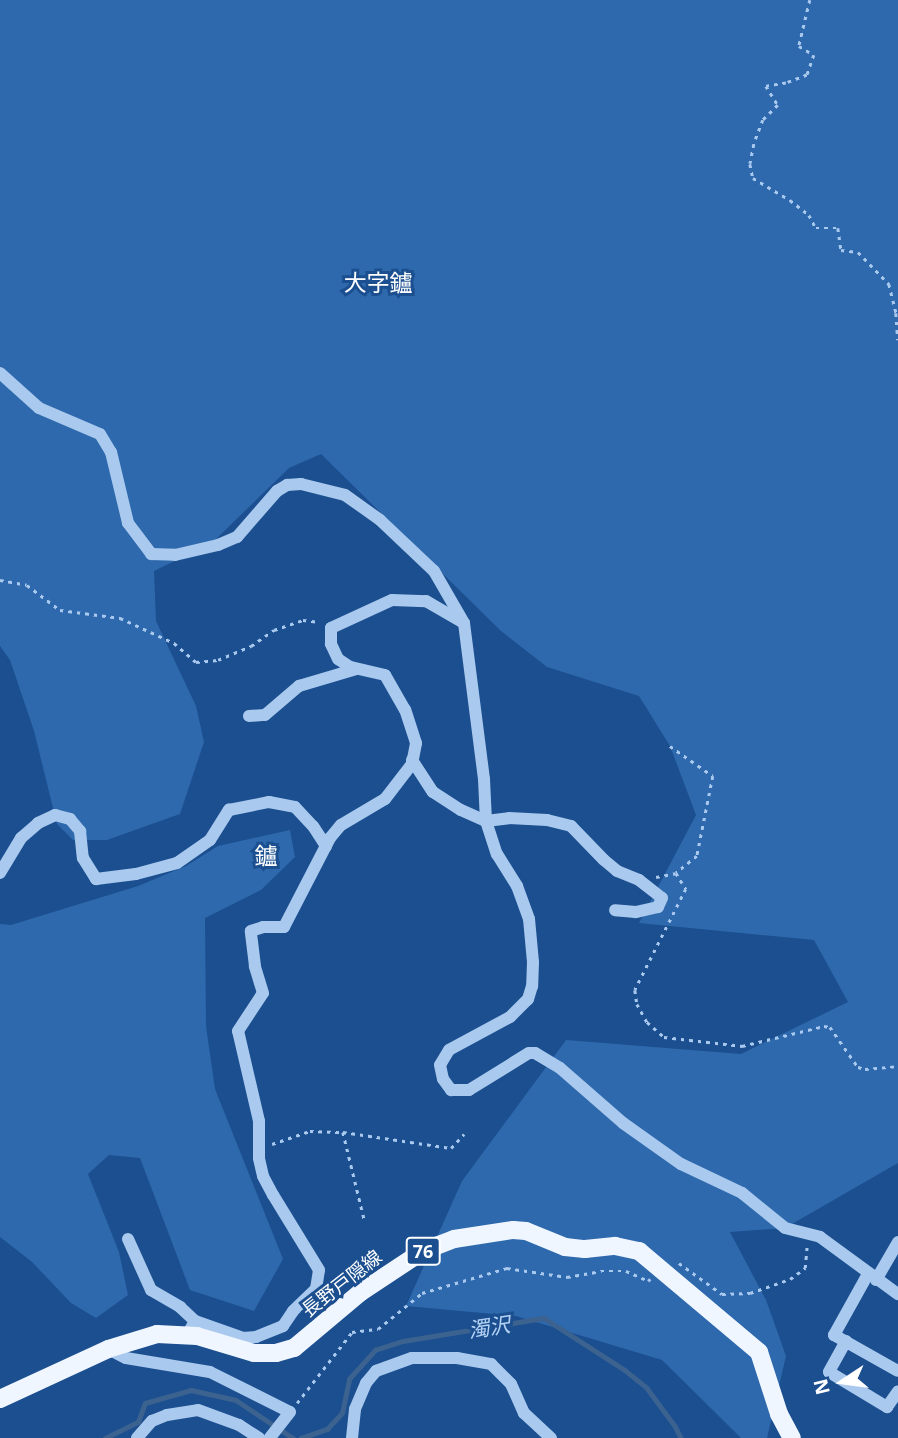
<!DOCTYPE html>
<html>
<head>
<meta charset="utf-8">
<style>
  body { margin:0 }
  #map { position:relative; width:898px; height:1438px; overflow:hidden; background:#1b4f8f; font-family:"Noto Sans","Noto Sans JP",sans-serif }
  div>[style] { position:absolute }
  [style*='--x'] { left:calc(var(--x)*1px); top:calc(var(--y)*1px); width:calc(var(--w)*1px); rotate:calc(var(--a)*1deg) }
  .green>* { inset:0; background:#2e69ad }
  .stream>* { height:4.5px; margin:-2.25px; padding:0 2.25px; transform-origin:2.25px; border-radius:2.25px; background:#3c6290 }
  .path>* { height:2.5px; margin-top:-1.25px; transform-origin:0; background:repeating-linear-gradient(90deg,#a9c9ee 0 3.5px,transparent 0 8.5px) }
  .minor>* { height:12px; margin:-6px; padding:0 6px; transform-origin:6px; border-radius:6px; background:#a9c9ee }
  .major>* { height:18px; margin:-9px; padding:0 9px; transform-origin:9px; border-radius:9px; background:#f0f6ff }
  span { translate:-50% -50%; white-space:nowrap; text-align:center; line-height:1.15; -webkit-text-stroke:6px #1b4f8f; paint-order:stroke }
  .shield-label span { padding:2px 5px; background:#1b4f8f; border:2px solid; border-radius:5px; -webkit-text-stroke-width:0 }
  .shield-label { font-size:18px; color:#fff; font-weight:700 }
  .street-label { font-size:19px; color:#fff }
  .water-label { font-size:21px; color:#b5d3f5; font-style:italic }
  .quarter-label { font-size:23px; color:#fff }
  .north { position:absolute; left:807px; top:1347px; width:70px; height:70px; -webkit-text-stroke:5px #1b4f8f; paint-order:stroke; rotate:257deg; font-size:19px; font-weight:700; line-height:28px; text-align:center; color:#fff }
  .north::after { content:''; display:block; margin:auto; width:24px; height:32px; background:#fff; clip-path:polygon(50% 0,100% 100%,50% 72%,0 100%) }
</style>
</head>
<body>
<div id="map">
  <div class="green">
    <div style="clip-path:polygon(0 0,898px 0,898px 1163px,785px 1228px,730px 1232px,766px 1300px,786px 1356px,767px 1438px,741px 1438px,662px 1360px,516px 1316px,406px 1306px,462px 1181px,566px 1040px,741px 1054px,848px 1002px,814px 940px,639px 923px,696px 815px,670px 746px,639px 696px,547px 667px,501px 631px,321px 454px,289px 468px,212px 543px,154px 571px,156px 621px,196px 706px,204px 742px,180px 814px,107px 840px,73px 840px,57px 824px,34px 731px,10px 660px,0 646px)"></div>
    <div style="clip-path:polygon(290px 830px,295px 857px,261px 890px,205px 918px,206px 1026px,215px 1089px,283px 1259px,254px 1311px,190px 1290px,140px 1158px,109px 1155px,88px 1174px,119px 1252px,128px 1295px,96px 1318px,71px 1303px,32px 1262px,0 1237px,0 924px,11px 925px,138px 886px,186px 866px,218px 846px)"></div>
  </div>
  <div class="stream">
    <div style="--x:105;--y:1438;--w:37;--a:-26"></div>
    <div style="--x:138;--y:1422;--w:20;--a:-70"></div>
    <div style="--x:145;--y:1403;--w:48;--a:-15.8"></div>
    <div style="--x:191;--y:1390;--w:46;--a:12.5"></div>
    <div style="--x:236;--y:1400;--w:69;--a:33.7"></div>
    <div style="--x:301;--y:1438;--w:28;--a:-19"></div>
    <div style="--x:327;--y:1429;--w:22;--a:-47"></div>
    <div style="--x:342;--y:1413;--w:35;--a:-78"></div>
    <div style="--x:349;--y:1379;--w:39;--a:-48"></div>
    <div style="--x:375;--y:1350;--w:29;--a:-18"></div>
    <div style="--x:403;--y:1341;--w:143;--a:-9.3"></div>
    <div style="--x:544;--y:1318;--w:96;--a:32.7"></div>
    <div style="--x:625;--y:1370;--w:28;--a:39"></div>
    <div style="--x:647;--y:1388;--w:47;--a:53.6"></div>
    <div style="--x:675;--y:1426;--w:13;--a:63"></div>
  </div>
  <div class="path">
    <div style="--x:810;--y:0;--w:47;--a:103.4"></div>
    <div style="--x:799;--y:46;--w:17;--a:31"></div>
    <div style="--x:814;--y:55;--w:21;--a:109"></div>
    <div style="--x:807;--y:75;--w:22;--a:159"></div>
    <div style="--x:786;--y:83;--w:20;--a:171"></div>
    <div style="--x:766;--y:86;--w:22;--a:58"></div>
    <div style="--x:778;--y:105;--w:21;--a:135"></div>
    <div style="--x:763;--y:120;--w:26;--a:111"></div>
    <div style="--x:754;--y:144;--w:20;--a:101"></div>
    <div style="--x:750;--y:164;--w:14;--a:78"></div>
    <div style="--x:753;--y:178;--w:43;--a:30.7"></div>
    <div style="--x:790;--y:200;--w:24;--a:38"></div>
    <div style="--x:809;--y:215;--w:15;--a:62"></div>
    <div style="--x:816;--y:228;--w:22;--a:0"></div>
    <div style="--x:838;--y:228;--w:22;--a:82"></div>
    <div style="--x:841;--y:250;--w:17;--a:7"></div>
    <div style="--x:858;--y:252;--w:45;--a:45.9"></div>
    <div style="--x:889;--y:284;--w:30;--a:76"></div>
    <div style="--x:896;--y:313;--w:27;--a:86"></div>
    <div style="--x:0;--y:580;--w:27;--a:10"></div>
    <div style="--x:27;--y:585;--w:41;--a:37.1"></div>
    <div style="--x:60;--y:610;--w:61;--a:7.6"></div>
    <div style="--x:120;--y:618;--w:60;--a:24.8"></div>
    <div style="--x:174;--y:643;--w:29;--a:41"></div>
    <div style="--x:196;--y:662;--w:22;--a:-5"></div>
    <div style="--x:218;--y:660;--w:36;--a:-23"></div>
    <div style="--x:251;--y:646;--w:28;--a:-35"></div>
    <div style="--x:274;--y:630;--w:31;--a:-19"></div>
    <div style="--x:303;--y:620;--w:17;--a:7"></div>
    <div style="--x:670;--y:746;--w:52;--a:34.9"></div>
    <div style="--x:713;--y:776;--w:82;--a:101.3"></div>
    <div style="--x:697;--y:856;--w:27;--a:141"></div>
    <div style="--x:656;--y:877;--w:20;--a:-11"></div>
    <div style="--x:676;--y:873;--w:19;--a:58"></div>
    <div style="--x:686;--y:889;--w:113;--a:116.8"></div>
    <div style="--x:635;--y:990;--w:14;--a:82"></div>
    <div style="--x:637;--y:1004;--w:21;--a:61"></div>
    <div style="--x:647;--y:1022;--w:23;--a:41"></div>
    <div style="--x:664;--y:1037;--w:79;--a:6.6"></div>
    <div style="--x:742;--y:1046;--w:84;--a:-13.7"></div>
    <div style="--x:824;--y:1026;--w:6;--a:9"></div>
    <div style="--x:830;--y:1027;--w:49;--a:55"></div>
    <div style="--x:858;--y:1067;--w:7;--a:16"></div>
    <div style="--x:865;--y:1069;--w:33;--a:-5"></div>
    <div style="--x:343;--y:1132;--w:109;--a:8.4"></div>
    <div style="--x:451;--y:1148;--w:19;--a:-47"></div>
    <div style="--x:272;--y:1144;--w:40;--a:-18.9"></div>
    <div style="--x:310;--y:1131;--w:33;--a:2"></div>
    <div style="--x:343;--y:1132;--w:93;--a:76.3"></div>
    <div style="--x:679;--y:1263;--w:53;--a:35.8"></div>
    <div style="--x:722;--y:1294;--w:28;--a:-2"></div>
    <div style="--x:750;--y:1293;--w:42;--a:-19.3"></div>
    <div style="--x:790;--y:1279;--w:19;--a:-36"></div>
    <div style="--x:805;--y:1268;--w:23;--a:-85"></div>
    <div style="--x:297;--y:1403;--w:90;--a:-52.2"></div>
    <div style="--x:352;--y:1332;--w:26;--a:-7"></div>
    <div style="--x:378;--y:1329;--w:57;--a:-39.3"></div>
    <div style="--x:422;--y:1293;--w:89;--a:-16.4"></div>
    <div style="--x:507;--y:1268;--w:61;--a:8.5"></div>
    <div style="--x:567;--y:1277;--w:35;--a:-10"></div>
    <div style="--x:601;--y:1271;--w:25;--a:0"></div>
    <div style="--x:626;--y:1271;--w:24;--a:24"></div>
    <div style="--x:648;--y:1281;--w:3;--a:-45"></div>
  </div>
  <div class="minor">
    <div style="--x:0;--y:373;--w:52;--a:41.9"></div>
    <div style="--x:39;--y:408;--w:66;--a:23.1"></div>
    <div style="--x:100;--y:434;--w:21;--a:59"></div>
    <div style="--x:111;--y:452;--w:73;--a:76.5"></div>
    <div style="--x:128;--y:523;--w:39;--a:53"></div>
    <div style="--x:151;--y:554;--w:24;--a:2"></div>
    <div style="--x:175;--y:555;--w:44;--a:-13.1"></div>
    <div style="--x:218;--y:545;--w:21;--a:-23"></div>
    <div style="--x:237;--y:537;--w:61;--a:-49"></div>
    <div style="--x:277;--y:491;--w:12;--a:-31"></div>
    <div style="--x:287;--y:485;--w:14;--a:-4"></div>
    <div style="--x:301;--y:484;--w:45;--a:14"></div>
    <div style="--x:345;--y:495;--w:43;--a:35.5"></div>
    <div style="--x:380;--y:520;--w:74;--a:43.4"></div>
    <div style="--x:434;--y:571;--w:60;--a:60"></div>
    <div style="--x:464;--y:623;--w:157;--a:82.7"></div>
    <div style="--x:484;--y:779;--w:42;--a:87.3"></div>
    <div style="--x:486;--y:821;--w:35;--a:72"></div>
    <div style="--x:497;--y:854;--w:38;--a:58"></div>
    <div style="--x:517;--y:886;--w:35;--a:70"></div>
    <div style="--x:529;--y:919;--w:43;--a:84.7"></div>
    <div style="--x:533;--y:962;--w:24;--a:92"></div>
    <div style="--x:532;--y:986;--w:14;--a:107"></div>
    <div style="--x:528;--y:999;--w:25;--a:135"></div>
    <div style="--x:510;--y:1017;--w:69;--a:151.6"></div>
    <div style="--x:449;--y:1050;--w:17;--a:121"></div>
    <div style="--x:440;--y:1065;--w:14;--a:78"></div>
    <div style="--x:443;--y:1079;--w:14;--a:54"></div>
    <div style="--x:451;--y:1090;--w:18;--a:0"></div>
    <div style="--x:469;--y:1090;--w:70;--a:-31.7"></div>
    <div style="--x:529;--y:1053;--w:6;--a:0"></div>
    <div style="--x:535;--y:1053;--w:29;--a:31"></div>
    <div style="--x:560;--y:1068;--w:84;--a:41.1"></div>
    <div style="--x:623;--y:1123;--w:71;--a:35.3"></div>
    <div style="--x:681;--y:1164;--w:68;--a:25.4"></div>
    <div style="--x:742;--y:1193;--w:55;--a:39.1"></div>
    <div style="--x:785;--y:1228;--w:36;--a:14"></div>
    <div style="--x:820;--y:1237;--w:97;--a:36.2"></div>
    <div style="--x:249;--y:716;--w:16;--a:-4"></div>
    <div style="--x:265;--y:715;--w:45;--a:-40.5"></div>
    <div style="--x:299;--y:686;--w:59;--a:-16.6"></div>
    <div style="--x:412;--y:760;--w:38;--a:57"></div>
    <div style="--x:433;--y:792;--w:33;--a:33"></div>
    <div style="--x:461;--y:810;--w:27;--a:24"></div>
    <div style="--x:486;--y:821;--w:23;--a:-7"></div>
    <div style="--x:509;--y:818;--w:38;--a:3"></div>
    <div style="--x:547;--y:820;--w:25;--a:14"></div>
    <div style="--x:571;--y:826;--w:47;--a:45.9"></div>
    <div style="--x:604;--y:860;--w:17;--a:40"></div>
    <div style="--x:617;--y:871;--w:24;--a:22"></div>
    <div style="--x:639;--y:880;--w:29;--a:38"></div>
    <div style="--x:662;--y:898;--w:10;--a:114"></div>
    <div style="--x:658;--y:907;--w:23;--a:167"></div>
    <div style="--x:636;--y:912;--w:21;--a:-175"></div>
    <div style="--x:0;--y:873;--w:41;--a:-59"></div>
    <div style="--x:21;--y:838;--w:23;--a:-41"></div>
    <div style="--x:38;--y:823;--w:19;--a:-25"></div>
    <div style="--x:55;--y:815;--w:16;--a:15"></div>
    <div style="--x:70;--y:819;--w:16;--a:50"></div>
    <div style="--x:80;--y:831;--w:27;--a:84"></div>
    <div style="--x:83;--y:858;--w:25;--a:58"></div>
    <div style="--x:96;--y:879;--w:40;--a:-7.1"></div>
    <div style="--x:136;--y:874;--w:42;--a:-15"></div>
    <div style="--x:177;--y:863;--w:40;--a:-34.9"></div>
    <div style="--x:210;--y:840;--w:36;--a:-58"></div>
    <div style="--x:229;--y:810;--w:41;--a:-11.3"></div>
    <div style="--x:269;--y:802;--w:26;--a:11"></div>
    <div style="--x:295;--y:807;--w:26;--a:47"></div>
    <div style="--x:313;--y:826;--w:24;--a:57"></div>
    <div style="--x:128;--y:1239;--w:56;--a:65.7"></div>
    <div style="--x:151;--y:1290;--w:34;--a:30"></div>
    <div style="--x:180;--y:1307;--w:21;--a:43"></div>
    <div style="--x:868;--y:1274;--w:70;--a:119.1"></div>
    <div style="--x:834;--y:1335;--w:73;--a:29.4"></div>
    <div style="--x:876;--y:1280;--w:44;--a:-59.9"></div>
    <div style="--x:187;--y:1335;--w:16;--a:-60"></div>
    <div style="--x:195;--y:1321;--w:51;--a:19.5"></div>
    <div style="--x:243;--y:1338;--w:13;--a:-4"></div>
    <div style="--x:256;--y:1337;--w:29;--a:-22"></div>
    <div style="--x:283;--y:1326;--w:18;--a:-56"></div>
    <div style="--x:293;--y:1311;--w:32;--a:-44"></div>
    <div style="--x:316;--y:1289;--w:19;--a:-81"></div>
    <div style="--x:319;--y:1270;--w:88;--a:-121.5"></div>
    <div style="--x:273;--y:1195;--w:21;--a:-118"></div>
    <div style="--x:263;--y:1176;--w:18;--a:-103"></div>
    <div style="--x:259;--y:1158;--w:37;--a:-90"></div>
    <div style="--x:259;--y:1121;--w:92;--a:-103.1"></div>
    <div style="--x:238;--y:1031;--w:45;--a:-56.7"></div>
    <div style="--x:263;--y:993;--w:28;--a:-107"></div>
    <div style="--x:255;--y:966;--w:35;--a:-97"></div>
    <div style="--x:251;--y:931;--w:13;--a:-18"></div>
    <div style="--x:263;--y:927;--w:21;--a:0"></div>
    <div style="--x:284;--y:927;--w:100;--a:-62.7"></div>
    <div style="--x:330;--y:838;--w:17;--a:-50"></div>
    <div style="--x:341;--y:825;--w:51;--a:-30.6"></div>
    <div style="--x:385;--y:799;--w:44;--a:-52.4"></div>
    <div style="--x:412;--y:764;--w:21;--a:-79"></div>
    <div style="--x:416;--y:743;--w:35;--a:-108"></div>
    <div style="--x:405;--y:710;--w:40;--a:-119.7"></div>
    <div style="--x:385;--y:675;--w:36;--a:-167"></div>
    <div style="--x:350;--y:667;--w:14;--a:-146"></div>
    <div style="--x:338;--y:659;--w:17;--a:-115"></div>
    <div style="--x:331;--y:644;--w:16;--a:-90"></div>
    <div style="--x:331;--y:628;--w:67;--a:-24.7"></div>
    <div style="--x:392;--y:600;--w:34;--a:2"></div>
    <div style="--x:426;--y:601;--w:44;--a:30.1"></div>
    <div style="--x:846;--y:1341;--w:35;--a:119"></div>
    <div style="--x:829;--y:1372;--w:68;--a:31.1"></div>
    <div style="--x:887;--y:1407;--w:19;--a:-55"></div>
    <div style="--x:108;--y:1349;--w:20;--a:27"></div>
    <div style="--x:126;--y:1358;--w:85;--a:9.5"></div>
    <div style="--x:210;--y:1372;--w:89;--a:26.6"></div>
    <div style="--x:290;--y:1412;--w:33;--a:128"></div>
    <div style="--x:137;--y:1438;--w:23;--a:-49"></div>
    <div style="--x:152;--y:1421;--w:16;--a:-22"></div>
    <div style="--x:167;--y:1415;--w:31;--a:-9"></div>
    <div style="--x:198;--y:1410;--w:44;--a:20.1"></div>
    <div style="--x:239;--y:1425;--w:24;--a:33"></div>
    <div style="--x:352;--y:1438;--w:29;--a:-84"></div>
    <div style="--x:355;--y:1409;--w:28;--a:-67"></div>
    <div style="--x:366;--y:1383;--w:16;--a:-50"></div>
    <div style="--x:376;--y:1371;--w:38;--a:-20"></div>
    <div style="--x:412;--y:1358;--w:45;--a:0"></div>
    <div style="--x:457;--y:1358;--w:35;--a:10"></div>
    <div style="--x:491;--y:1364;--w:28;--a:45"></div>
    <div style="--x:511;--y:1384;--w:32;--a:66"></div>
    <div style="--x:524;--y:1413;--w:37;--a:43"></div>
  </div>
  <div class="major">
    <div style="--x:0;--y:1399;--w:119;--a:-24.8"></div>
    <div style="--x:108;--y:1349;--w:51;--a:-17"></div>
    <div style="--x:157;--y:1334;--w:40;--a:2.9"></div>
    <div style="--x:197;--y:1336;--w:59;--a:16.6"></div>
    <div style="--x:254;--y:1353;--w:22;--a:0"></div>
    <div style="--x:276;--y:1353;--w:19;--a:-16"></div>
    <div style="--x:294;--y:1348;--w:87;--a:-39.9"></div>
    <div style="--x:361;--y:1292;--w:74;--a:-33.5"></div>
    <div style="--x:423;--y:1251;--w:33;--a:-21"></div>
    <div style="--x:454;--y:1239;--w:60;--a:-8.7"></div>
    <div style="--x:513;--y:1230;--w:13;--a:4"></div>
    <div style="--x:526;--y:1231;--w:42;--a:22.3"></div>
    <div style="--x:565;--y:1247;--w:20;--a:6"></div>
    <div style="--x:585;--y:1249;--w:30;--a:-6"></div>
    <div style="--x:615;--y:1246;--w:25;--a:12"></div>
    <div style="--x:639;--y:1251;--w:157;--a:40.1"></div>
    <div style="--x:759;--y:1352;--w:65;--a:72.1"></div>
    <div style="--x:779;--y:1414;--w:27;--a:62"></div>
  </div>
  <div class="shield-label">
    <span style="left:423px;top:1251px">76</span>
  </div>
  <div class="street-label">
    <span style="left:342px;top:1284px;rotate:-38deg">長野戸隠線</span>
  </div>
  <div class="water-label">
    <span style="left:489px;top:1327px;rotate:-9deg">濁沢</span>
  </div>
  <div class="quarter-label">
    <span style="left:378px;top:282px">大字鑪</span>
    <span style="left:266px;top:855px">鑪</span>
  </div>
  <div class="north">N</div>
</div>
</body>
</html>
